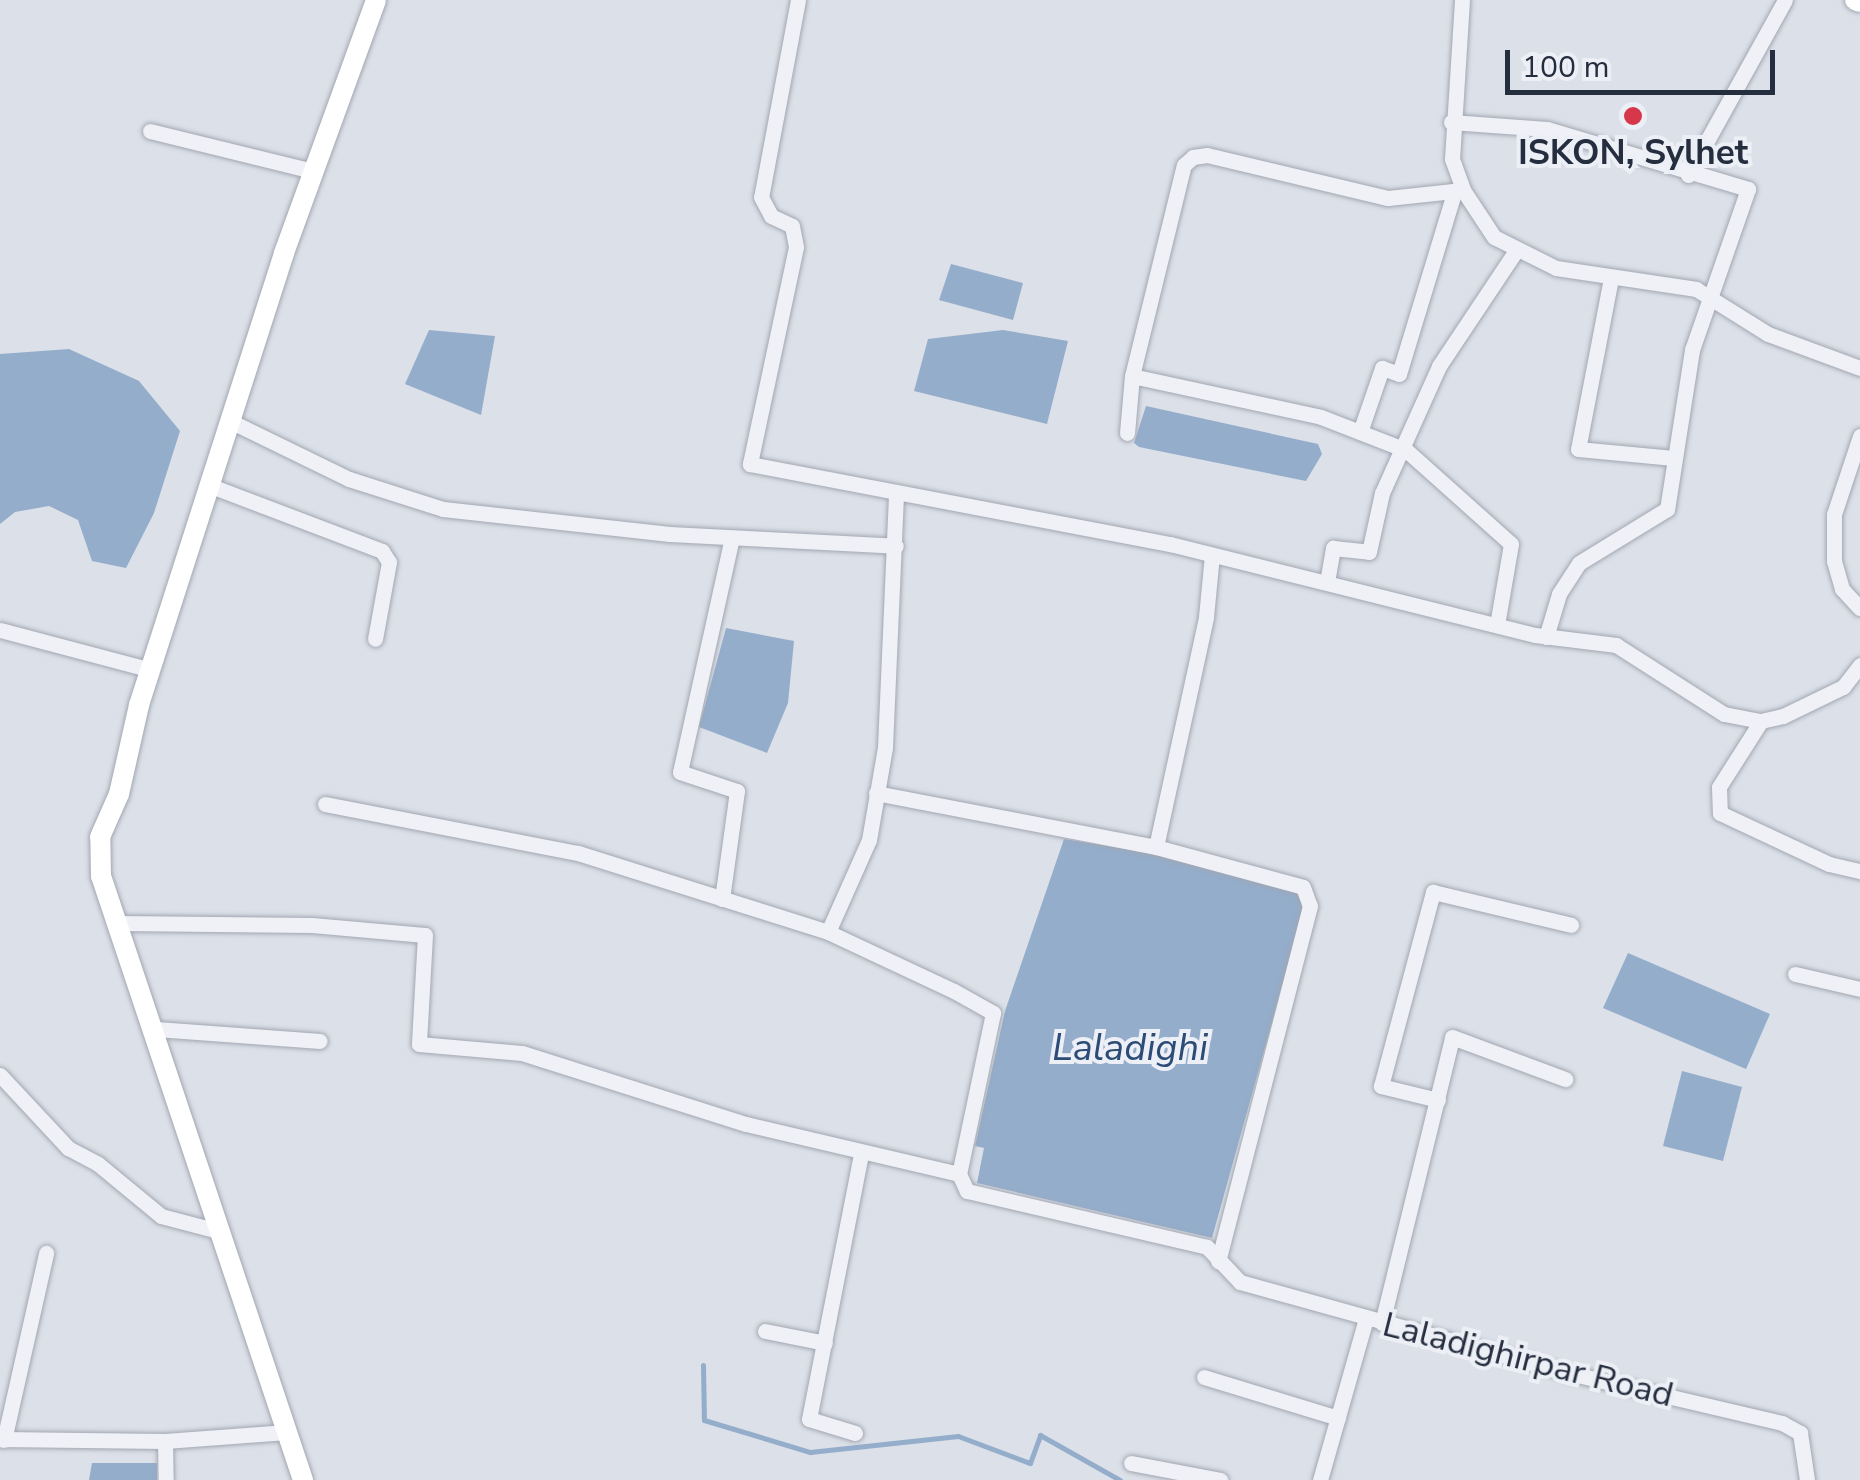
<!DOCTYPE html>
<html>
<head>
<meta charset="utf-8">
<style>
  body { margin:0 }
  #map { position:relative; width:1860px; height:1480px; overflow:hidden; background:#dce0e8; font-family:"Nunito Sans",sans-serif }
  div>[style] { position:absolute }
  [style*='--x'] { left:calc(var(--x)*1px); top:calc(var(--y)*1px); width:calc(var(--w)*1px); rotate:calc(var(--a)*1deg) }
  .water>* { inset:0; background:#94adcb }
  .stream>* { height:5px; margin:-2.5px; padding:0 2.5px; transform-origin:2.5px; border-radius:2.5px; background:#94adcb }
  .roads { filter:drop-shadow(0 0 2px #a1a7b2) drop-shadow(0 0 2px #a1a7b2) }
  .street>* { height:15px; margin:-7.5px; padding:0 7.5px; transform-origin:7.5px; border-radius:7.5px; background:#eff1f6 }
  .secondary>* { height:20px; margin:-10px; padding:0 10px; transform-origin:10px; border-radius:10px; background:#fff }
  .dots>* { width:28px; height:28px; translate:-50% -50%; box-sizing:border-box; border:5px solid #eceff5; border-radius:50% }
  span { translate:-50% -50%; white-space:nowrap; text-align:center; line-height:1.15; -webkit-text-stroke:8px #eceff5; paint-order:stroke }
  .poi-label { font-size:35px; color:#252e3f; font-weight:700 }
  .street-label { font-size:35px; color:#252e3f }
  .water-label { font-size:38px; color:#2c4b76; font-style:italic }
  .scale { position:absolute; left:1505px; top:50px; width:270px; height:45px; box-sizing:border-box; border:5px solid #252e3f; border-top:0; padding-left:12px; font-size:30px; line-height:35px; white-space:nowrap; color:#252e3f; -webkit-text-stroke:8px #eceff5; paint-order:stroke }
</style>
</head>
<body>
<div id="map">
  <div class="water">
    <div style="clip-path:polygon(951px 264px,1023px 283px,1013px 320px,939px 300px)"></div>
    <div style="clip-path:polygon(429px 330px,495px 336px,481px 415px,405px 384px)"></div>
    <div style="clip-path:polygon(1003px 330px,1068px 341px,1047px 424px,914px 391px,928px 339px)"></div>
    <div style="clip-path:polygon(69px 349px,139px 381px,180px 431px,154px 513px,126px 568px,92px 561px,78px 520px,49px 506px,15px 512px,0 524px,0 354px)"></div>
    <div style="clip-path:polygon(1146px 406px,1318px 444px,1322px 454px,1306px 481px,1139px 447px,1134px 443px)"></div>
    <div style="clip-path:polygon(726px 628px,794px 641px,788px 703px,767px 753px,699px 727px)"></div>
    <div style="clip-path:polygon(1064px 839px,1157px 854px,1296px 892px,1304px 907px,1212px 1238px,977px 1183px,984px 1148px,975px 1146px,1005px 1011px)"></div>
    <div style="clip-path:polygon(1628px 953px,1770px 1014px,1746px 1069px,1603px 1008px)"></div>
    <div style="clip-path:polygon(1682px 1071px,1742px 1087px,1723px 1161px,1663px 1146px)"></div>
    <div style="clip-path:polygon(92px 1463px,157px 1463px,157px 1480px,89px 1480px)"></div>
  </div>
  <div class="stream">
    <div style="--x:703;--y:1365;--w:55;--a:89"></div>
    <div style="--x:704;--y:1420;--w:111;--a:16.8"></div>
    <div style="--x:810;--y:1452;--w:149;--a:-6.2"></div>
    <div style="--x:958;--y:1436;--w:77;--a:20.6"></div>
    <div style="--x:1030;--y:1463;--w:30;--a:-70"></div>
    <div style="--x:1040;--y:1435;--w:92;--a:29.4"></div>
  </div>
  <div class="roads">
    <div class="street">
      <div style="--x:798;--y:0;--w:200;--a:100.6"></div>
      <div style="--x:761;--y:197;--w:21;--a:62"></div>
      <div style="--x:771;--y:216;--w:23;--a:25"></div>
      <div style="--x:792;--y:226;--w:21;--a:79"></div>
      <div style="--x:796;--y:247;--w:222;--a:102"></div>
      <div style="--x:750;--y:464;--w:428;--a:10.8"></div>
      <div style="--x:1170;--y:544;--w:376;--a:14"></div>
      <div style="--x:1535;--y:635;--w:82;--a:7"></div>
      <div style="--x:1616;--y:645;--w:128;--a:32.6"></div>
      <div style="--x:1724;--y:714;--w:38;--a:11"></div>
      <div style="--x:1761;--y:721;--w:23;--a:-13"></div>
      <div style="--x:1783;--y:716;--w:67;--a:-25.8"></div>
      <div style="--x:1843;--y:687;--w:28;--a:-52"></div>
      <div style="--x:1462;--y:0;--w:159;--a:93.6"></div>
      <div style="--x:1452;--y:159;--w:33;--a:70"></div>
      <div style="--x:1463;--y:190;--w:56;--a:56.6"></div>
      <div style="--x:1494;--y:237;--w:69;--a:26.6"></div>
      <div style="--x:1556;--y:268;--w:142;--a:8.5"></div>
      <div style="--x:1696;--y:289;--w:85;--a:32"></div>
      <div style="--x:1768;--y:334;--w:98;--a:20.3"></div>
      <div style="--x:1451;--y:122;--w:96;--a:4.2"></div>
      <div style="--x:1547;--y:129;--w:210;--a:16.6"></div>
      <div style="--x:1748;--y:189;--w:170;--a:109.2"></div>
      <div style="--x:1692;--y:350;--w:161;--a:98.9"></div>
      <div style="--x:1667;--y:509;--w:103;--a:148.5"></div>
      <div style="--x:1579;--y:563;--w:37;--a:123"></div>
      <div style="--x:1559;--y:594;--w:45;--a:106.8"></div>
      <div style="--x:150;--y:131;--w:168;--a:13.8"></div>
      <div style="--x:1688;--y:175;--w:200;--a:-61"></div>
      <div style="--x:1611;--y:278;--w:174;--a:100.9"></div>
      <div style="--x:1578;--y:449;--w:96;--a:5.4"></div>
      <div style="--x:1132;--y:376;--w:193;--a:12.2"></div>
      <div style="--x:1321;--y:417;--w:91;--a:21.2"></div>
      <div style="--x:1406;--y:450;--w:141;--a:41.8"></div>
      <div style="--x:1511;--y:544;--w:82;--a:99.8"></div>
      <div style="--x:232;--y:422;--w:130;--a:26"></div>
      <div style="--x:349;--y:479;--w:99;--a:17.7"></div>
      <div style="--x:443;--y:509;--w:228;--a:6.3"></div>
      <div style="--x:670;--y:534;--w:226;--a:3"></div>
      <div style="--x:1360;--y:432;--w:68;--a:-71"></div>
      <div style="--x:1382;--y:368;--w:18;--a:19"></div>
      <div style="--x:1399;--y:374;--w:189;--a:-73.1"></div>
      <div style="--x:1127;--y:433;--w:57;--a:-85"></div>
      <div style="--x:1132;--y:376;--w:217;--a:-76.2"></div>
      <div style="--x:1184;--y:165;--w:12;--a:-42"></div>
      <div style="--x:1193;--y:157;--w:14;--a:-8"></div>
      <div style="--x:1207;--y:155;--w:186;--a:13.4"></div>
      <div style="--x:1388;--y:198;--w:75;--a:-6.1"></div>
      <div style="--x:1860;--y:436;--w:82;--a:108.4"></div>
      <div style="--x:1834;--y:514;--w:47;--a:90"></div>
      <div style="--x:1834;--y:561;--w:29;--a:74"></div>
      <div style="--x:1842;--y:589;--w:26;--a:47"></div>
      <div style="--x:211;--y:486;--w:183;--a:20.8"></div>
      <div style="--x:382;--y:551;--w:13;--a:58"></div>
      <div style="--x:389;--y:562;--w:78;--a:100.3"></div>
      <div style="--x:1327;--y:582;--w:35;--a:-80"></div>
      <div style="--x:1333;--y:548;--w:36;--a:6"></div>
      <div style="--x:1369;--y:552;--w:60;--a:-77.6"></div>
      <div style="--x:1382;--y:493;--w:139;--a:-65.8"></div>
      <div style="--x:1439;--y:366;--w:137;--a:-56.3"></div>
      <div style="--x:0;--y:630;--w:156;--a:14.8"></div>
      <div style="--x:1761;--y:721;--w:78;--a:122.5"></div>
      <div style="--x:1719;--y:787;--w:26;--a:88"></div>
      <div style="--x:1720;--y:813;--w:120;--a:25.1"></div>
      <div style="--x:1829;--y:864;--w:32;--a:13"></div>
      <div style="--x:876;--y:793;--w:285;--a:10.9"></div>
      <div style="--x:1156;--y:847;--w:152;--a:15.2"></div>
      <div style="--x:1303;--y:887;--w:20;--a:70"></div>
      <div style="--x:1310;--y:906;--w:367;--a:104.5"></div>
      <div style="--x:325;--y:804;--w:258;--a:11"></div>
      <div style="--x:578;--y:853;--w:262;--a:17.5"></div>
      <div style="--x:828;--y:932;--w:139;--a:25.1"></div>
      <div style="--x:954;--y:991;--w:45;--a:29.4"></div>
      <div style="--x:993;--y:1013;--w:165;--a:101.9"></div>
      <div style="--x:1156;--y:847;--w:235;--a:-77.7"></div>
      <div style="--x:1206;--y:617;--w:62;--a:-84.5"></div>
      <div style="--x:722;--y:899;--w:109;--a:-82.1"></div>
      <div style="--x:737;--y:791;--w:60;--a:-161.6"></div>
      <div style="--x:680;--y:772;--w:240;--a:-77.5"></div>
      <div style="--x:117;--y:923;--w:195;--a:0.6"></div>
      <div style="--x:312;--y:925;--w:113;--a:5.1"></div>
      <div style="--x:425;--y:935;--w:109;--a:93.2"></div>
      <div style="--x:419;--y:1044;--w:103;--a:5"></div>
      <div style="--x:522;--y:1053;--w:235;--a:17.6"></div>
      <div style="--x:746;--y:1124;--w:219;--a:13.2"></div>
      <div style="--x:959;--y:1174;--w:19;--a:65"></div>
      <div style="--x:967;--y:1191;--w:246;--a:13.1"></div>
      <div style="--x:1207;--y:1247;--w:48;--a:46.7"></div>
      <div style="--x:1240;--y:1282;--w:341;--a:15.5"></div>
      <div style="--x:1569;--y:1373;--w:219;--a:13.2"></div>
      <div style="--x:1782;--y:1423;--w:21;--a:29"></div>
      <div style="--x:1800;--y:1433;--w:48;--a:81.5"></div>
      <div style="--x:828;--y:932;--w:101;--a:-66"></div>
      <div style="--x:869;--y:840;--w:94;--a:-80.2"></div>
      <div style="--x:885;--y:747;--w:253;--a:-87.5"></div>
      <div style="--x:1795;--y:974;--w:67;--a:13"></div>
      <div style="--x:157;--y:1029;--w:163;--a:4.2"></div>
      <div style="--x:0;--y:1075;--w:100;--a:47"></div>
      <div style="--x:68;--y:1148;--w:34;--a:28"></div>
      <div style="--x:98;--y:1164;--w:82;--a:39.5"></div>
      <div style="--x:161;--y:1216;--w:59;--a:14.7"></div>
      <div style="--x:1438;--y:1100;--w:59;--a:-166.2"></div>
      <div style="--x:1381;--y:1086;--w:201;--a:-75"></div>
      <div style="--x:1433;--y:892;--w:142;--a:13.4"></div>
      <div style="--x:1382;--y:1323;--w:294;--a:-76.2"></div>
      <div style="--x:1452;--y:1037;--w:121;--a:20.4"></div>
      <div style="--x:765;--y:1331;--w:61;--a:11.3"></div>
      <div style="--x:1204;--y:1377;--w:140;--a:17"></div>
      <div style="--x:855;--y:1433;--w:48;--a:-163.1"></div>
      <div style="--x:809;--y:1419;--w:271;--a:-78.9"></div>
      <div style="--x:0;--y:1439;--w:165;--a:0.7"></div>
      <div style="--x:165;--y:1441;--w:122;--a:-4.2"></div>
      <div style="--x:4;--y:1440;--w:192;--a:-77.3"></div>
      <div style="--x:165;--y:1441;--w:39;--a:89"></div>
      <div style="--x:1131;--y:1463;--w:91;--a:10.8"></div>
      <div style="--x:1320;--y:1480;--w:167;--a:-74.1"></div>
    </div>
    <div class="secondary">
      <div style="--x:1855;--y:0;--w:5;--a:22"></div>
      <div style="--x:303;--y:1480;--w:637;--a:-108.49"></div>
      <div style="--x:101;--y:876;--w:39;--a:-91"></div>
      <div style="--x:100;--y:837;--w:47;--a:-66.2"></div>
      <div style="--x:119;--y:794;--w:91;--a:-77.3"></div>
      <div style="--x:139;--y:705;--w:475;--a:-72.2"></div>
      <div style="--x:284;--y:253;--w:269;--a:-70"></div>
    </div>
  </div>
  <div class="dots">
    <div style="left:1633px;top:116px;background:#d7374a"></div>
  </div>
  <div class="poi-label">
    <span style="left:1633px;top:153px">ISKON, Sylhet</span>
  </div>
  <div class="street-label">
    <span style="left:1528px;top:1360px;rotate:14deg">Laladighirpar Road</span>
  </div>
  <div class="water-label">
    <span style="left:1130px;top:1048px">Laladighi</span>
  </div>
  <div class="scale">100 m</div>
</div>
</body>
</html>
